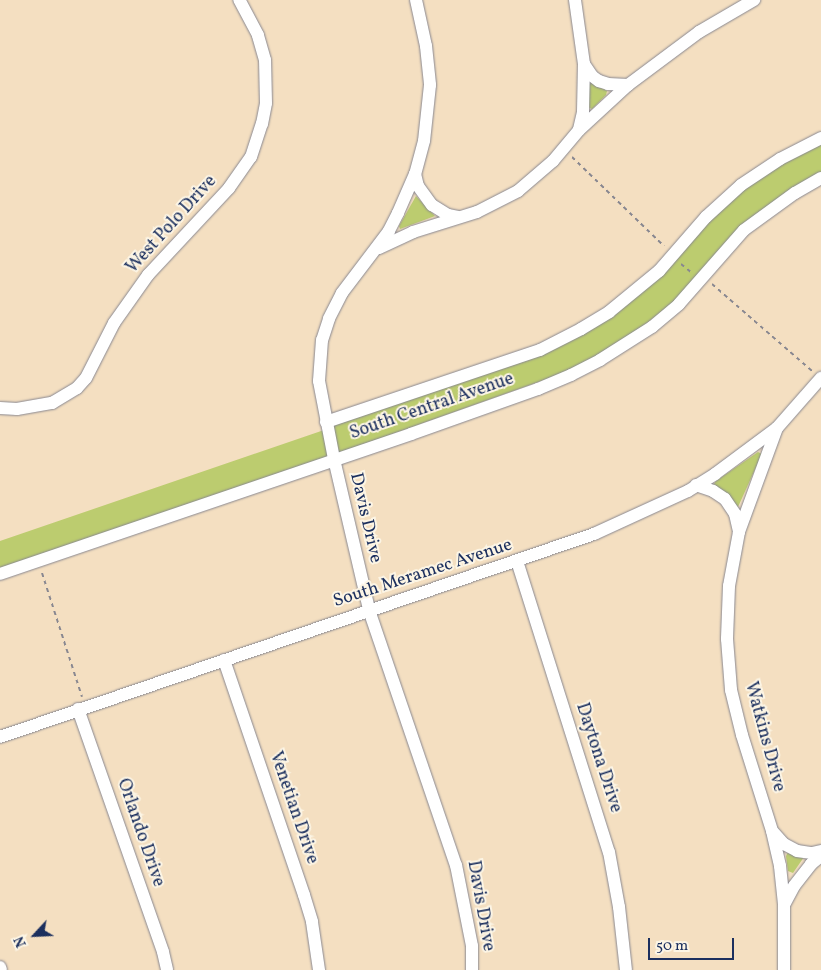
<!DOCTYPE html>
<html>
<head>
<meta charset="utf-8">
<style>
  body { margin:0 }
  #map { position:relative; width:821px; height:970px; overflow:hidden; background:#f4dfc1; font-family:Vollkorn,serif }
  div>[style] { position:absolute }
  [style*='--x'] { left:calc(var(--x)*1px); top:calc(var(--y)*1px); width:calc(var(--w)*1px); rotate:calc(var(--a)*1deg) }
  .green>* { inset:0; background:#bccc6f }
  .path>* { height:2px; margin-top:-1px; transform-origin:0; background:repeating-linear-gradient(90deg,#888790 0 4px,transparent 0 8px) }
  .roads { filter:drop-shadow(0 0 1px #888790) drop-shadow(0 0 1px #888790) }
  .minor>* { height:12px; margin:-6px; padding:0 6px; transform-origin:6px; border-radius:6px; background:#fff }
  span { translate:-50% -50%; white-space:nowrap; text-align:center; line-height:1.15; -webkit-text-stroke:4px #fcf5e5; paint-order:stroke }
  .street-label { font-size:18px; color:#1b2f5e }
  .north { position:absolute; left:10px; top:910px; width:50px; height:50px; -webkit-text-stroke:4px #fcf5e5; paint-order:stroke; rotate:245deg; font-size:14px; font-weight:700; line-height:20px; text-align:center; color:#1b2f5e }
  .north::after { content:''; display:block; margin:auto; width:18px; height:22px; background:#1b2f5e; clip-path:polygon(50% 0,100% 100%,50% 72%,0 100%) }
  .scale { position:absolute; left:648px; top:938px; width:86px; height:22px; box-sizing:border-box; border:2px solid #1b2f5e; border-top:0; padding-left:6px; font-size:15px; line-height:18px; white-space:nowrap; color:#1b2f5e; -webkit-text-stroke:4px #fcf5e5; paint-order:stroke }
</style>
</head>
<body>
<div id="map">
  <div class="green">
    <div style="clip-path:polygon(592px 82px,607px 91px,606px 95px,592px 109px,588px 107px,589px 84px)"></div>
    <div style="clip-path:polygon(821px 138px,821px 178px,768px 212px,700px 281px,600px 360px,0 574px,0 541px,327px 429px,326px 422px,500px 364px,609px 312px,741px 185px)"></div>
    <div style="clip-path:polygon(416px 196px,435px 216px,400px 229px,399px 226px)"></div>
    <div style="clip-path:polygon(758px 452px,762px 454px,738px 507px,714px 484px,716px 481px)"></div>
    <div style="clip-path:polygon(788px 852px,804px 857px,793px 873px,788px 871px,786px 856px)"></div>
  </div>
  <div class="path">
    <div style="--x:572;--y:157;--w:128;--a:44.1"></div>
    <div style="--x:681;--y:264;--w:13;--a:39"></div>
    <div style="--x:712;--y:284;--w:133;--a:41"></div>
    <div style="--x:42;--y:573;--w:130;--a:72.1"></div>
  </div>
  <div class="roads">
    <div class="minor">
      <div style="--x:416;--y:0;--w:47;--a:77.7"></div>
      <div style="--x:426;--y:46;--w:39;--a:84"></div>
      <div style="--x:430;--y:85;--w:56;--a:96.1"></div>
      <div style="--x:424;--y:141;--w:34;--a:105"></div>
      <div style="--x:415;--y:174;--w:43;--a:113.6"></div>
      <div style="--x:398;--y:213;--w:20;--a:117"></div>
      <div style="--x:389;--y:231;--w:78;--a:127.2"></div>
      <div style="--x:342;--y:293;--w:29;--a:117"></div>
      <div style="--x:329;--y:319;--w:22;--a:108"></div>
      <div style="--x:322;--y:340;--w:41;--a:94.2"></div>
      <div style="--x:319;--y:381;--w:79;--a:79.1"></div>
      <div style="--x:334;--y:459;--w:155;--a:76.9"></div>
      <div style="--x:369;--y:610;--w:269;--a:71.2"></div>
      <div style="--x:456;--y:865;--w:83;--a:78.8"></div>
      <div style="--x:472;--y:946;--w:24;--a:90"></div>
      <div style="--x:575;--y:0;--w:65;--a:82"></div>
      <div style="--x:584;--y:64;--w:48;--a:91.2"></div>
      <div style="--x:583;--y:112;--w:18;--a:103"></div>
      <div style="--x:584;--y:64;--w:14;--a:56"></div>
      <div style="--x:592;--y:76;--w:9;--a:36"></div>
      <div style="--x:599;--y:81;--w:9;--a:18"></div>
      <div style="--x:608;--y:84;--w:20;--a:3"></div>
      <div style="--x:415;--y:174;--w:12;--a:76"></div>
      <div style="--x:418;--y:186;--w:24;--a:54"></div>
      <div style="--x:432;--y:205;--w:19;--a:32"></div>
      <div style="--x:448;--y:215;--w:10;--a:11"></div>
      <div style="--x:379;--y:248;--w:38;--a:-25"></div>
      <div style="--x:413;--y:232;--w:67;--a:-17.4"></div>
      <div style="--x:477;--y:212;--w:46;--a:-27.1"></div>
      <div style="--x:518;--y:191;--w:46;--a:-40.6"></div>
      <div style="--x:553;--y:161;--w:40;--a:-50"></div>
      <div style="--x:579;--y:130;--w:67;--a:-42.6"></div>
      <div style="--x:628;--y:85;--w:89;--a:-36.7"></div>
      <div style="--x:699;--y:32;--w:64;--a:-30.2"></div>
      <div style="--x:0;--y:408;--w:17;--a:3"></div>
      <div style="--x:17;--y:409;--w:36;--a:-10"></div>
      <div style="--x:52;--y:403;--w:29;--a:-31"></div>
      <div style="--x:77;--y:388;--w:13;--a:-48"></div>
      <div style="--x:86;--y:378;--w:62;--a:-63"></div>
      <div style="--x:114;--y:323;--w:59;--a:-54.7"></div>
      <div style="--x:148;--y:275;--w:119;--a:-47"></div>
      <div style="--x:229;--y:188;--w:38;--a:-55"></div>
      <div style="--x:251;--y:157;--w:35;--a:-72"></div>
      <div style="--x:262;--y:124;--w:21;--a:-79"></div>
      <div style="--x:266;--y:103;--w:43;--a:-91.3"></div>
      <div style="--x:265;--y:60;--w:26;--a:-106"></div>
      <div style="--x:258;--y:35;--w:40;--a:-118"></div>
      <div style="--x:326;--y:422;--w:226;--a:-18.6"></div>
      <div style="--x:540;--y:350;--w:46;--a:-27.1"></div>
      <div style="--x:581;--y:329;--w:33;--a:-31"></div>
      <div style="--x:609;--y:312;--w:65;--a:-39.4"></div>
      <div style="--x:659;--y:271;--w:72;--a:-49"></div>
      <div style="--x:706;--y:217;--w:47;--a:-42.4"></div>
      <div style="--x:741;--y:185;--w:47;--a:-33.7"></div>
      <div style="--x:780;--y:159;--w:46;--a:-27.1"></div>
      <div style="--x:777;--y:428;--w:111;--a:110.1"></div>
      <div style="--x:739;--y:532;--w:55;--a:100.5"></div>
      <div style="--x:729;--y:586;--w:53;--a:92.2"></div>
      <div style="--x:727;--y:639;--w:51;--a:85.5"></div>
      <div style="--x:731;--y:690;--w:46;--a:76.3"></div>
      <div style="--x:742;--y:735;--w:101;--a:72.6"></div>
      <div style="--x:772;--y:831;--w:36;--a:77"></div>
      <div style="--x:780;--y:866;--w:39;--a:84"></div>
      <div style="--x:784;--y:905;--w:65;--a:90"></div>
      <div style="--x:696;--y:485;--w:18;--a:19"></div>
      <div style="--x:713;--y:491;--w:14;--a:34"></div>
      <div style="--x:725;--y:499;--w:18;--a:56"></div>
      <div style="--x:735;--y:514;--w:18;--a:77"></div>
      <div style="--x:517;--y:561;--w:305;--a:72.5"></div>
      <div style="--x:609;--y:852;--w:56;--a:79.7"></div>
      <div style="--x:619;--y:907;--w:63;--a:83.7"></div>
      <div style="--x:0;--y:574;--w:434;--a:-18.8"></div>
      <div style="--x:411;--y:434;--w:135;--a:-19.5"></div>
      <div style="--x:538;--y:389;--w:36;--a:-23"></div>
      <div style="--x:571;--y:375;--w:33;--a:-27"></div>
      <div style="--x:600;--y:360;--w:62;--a:-32.4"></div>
      <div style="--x:652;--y:327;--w:35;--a:-40"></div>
      <div style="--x:679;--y:304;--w:98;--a:-48.7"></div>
      <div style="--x:744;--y:230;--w:63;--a:-36"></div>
      <div style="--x:795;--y:193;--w:30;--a:-30"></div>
      <div style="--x:224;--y:660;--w:248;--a:71.2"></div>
      <div style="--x:304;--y:895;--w:28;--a:73"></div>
      <div style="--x:312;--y:922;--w:49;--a:81.7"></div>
      <div style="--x:78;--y:709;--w:257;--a:70.7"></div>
      <div style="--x:163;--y:952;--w:18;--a:77"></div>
      <div style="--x:0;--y:737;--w:628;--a:-18.87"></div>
      <div style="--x:594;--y:534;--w:103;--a:-24.6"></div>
      <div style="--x:688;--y:491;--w:32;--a:-32"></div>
      <div style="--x:715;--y:474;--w:77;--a:-36.6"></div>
      <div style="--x:777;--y:428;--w:67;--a:-48.7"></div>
      <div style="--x:774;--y:833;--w:15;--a:48"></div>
      <div style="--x:784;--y:844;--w:15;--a:28"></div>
      <div style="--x:797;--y:851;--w:15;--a:8"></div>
      <div style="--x:812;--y:853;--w:9;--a:-13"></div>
      <div style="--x:784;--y:905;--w:21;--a:-62"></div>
      <div style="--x:794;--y:886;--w:28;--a:-52"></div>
      <div style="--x:811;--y:864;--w:13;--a:-39"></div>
      <div style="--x:0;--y:967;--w:3;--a:72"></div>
    </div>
  </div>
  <div class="street-label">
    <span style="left:172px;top:225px;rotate:-48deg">West Polo Drive</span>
    <span style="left:432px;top:407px;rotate:-19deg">South Central Avenue</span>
    <span style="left:365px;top:518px;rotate:77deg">Davis Drive</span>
    <span style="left:423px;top:574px;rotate:-18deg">South Meramec Avenue</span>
    <span style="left:764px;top:737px;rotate:75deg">Watkins Drive</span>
    <span style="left:598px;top:758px;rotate:72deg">Daytona Drive</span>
    <span style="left:293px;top:808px;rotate:71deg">Venetian Drive</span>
    <span style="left:140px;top:833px;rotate:71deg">Orlando Drive</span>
    <span style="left:480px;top:906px;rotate:80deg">Davis Drive</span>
  </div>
  <div class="north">N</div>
  <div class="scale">50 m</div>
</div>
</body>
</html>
